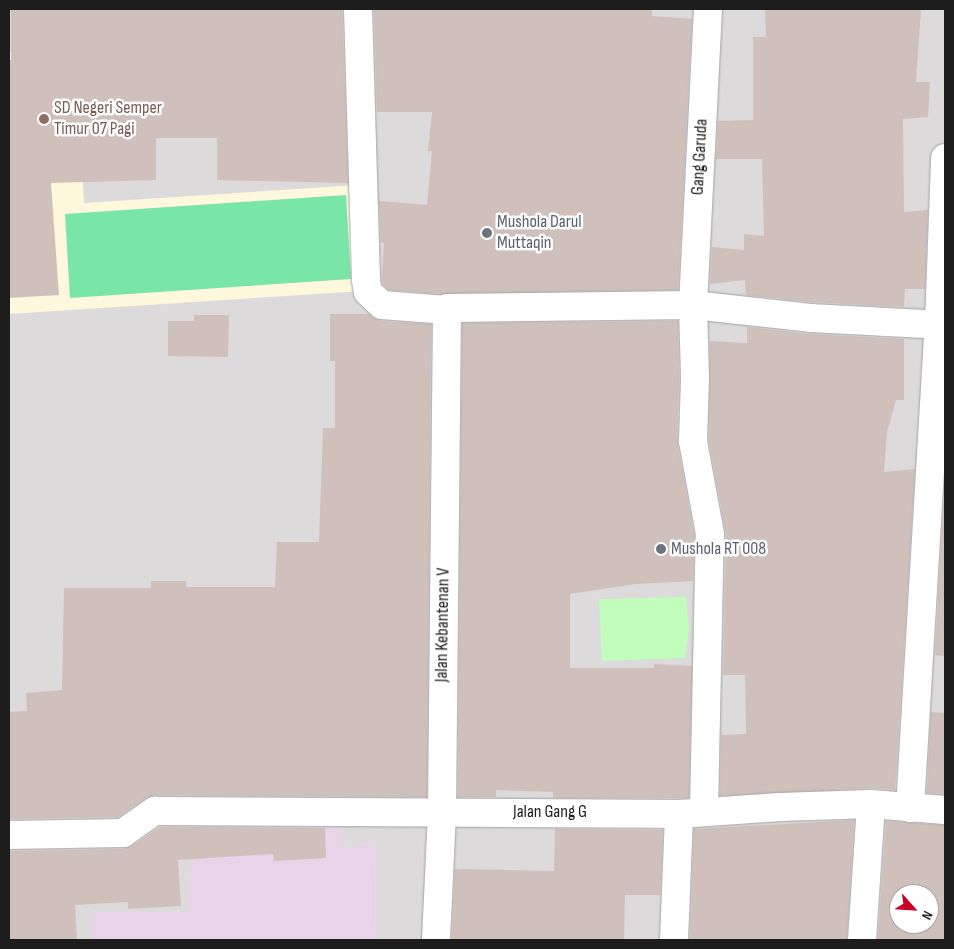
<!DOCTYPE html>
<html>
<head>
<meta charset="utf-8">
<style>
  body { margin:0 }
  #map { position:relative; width:954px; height:949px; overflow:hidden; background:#f0e9e2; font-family:"Sofia Sans Condensed",sans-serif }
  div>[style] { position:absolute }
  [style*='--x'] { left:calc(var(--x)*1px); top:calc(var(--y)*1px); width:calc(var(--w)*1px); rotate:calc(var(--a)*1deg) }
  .residential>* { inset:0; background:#dcdada }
  .industrial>* { inset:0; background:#e9d3e9 }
  .education>* { inset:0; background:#fff8dc }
  .park>* { inset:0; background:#c2febb }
  .pitch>* { inset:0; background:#79e6a8 }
  .building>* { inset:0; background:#d0c0bb }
  .roads { filter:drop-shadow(0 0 1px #a4a4a4) drop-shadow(0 0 1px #a4a4a4) }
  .minor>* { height:28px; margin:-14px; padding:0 14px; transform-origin:14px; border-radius:14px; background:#fff }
  .dots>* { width:14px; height:14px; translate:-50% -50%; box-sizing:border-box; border:2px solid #fff; border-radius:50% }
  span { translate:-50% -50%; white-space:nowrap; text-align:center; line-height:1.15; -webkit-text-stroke:5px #fff; paint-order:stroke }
  .education-label { font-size:18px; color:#785e54 }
  .left { translate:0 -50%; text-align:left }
  .street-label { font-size:18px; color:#1d1d1d }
  .worship-label { font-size:18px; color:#5b616d }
  .frame { position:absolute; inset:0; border:10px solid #1d1d1d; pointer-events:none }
  .north { position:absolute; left:889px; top:884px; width:50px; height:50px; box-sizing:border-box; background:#fff; border:1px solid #a5a5a5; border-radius:50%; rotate:116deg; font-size:14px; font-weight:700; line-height:20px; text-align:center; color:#1d1d1d }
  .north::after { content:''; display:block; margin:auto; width:18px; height:22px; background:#cb0025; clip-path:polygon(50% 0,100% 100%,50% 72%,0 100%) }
</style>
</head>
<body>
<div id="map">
  <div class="residential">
    <div style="clip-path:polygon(evenodd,9px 9px,945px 9px,945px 940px,376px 940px,375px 841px,340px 850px,199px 807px,188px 913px,92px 912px,92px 940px,9px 940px,9px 9px,899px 894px,929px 894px,929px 924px,899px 924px,899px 894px)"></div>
  </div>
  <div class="industrial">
    <div style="clip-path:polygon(199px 806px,344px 811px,340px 850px,375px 841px,376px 940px,92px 940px,92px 912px,188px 912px)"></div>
  </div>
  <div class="education">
    <div style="clip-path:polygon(75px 48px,84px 203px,357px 185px,363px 291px,9px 314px,9px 52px)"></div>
  </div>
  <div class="park">
    <div style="clip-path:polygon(686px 597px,689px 629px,685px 658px,602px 661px,599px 599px)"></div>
  </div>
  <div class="pitch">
    <div style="clip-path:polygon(346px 195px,351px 279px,70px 298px,65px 214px)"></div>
  </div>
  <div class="building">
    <div style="clip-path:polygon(11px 9px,342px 9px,348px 183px,217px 180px,217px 138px,156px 138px,156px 180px,51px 183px,59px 295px,9px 298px,9px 60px,11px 60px)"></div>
    <div style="clip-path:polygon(374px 9px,652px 9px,652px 16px,692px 19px,678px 290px,442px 294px,389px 290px,383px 284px,382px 278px,384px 243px,381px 242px,379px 201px,427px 205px,432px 151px,428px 151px,432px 112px,377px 112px)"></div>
    <div style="clip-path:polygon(765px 9px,921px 9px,916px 82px,930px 82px,928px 117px,903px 119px,904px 212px,928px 210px,925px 289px,905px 289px,904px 307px,811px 302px,746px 295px,745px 280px,710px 284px,712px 247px,744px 250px,744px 234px,764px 236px,762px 159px,716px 159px,718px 121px,753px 120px,753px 37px,766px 37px)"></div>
    <div style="clip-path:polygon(330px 314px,369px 314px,381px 321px,431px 324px,427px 797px,155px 795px,146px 798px,118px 817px,9px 819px,9px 712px,27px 711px,26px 693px,62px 690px,64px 588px,151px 588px,151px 581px,186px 581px,186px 587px,275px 587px,277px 542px,319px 542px,323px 428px,335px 428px,335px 361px,330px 361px)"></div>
    <div style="clip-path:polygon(194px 315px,229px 315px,228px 357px,168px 356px,168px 321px,194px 321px)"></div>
    <div style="clip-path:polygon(678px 321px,679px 378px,677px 441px,694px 535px,693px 581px,635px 584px,570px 594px,570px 668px,654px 668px,654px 664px,692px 666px,689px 798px,553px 798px,553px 792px,496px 790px,496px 797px,458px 797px,462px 323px)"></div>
    <div style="clip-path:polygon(747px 327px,809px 334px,904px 339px,904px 400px,896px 400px,887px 432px,884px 472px,915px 469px,895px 790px,870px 788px,720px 796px,721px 735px,746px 734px,745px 675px,723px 675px,726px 534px,709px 440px,710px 341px,747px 343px)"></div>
    <div style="clip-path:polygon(945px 483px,945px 656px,935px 655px)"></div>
    <div style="clip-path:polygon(931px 712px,945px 713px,945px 794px,927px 793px)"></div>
    <div style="clip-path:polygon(854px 820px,847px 940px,690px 940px,694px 829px)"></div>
    <div style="clip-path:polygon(evenodd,886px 821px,945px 825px,945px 940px,878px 940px,886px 821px,899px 894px,929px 894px,929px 924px,899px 924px,899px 894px)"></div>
    <div style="clip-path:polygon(160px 827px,325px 828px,326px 858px,274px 861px,273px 854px,178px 860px,181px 906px,128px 909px,128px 902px,75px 905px,77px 940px,9px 940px,9px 851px,123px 849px,132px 846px)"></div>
    <div style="clip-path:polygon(555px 829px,663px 830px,660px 895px,625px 895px,624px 940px,452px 940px,455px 869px,554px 871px)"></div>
  </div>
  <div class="roads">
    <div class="minor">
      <div style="--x:358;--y:9;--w:271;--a:88.3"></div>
      <div style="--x:366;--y:280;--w:12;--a:81"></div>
      <div style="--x:368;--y:292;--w:19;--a:43"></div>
      <div style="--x:382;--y:305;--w:65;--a:4.4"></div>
      <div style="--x:447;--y:310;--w:2;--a:-63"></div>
      <div style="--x:448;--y:308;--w:245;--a:-0.7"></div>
      <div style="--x:693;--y:305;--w:118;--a:6.3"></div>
      <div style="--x:810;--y:318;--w:135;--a:3"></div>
      <div style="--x:910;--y:808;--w:484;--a:-86.6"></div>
      <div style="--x:939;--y:325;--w:167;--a:-87.9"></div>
      <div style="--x:704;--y:811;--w:277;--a:-88.8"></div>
      <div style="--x:710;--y:534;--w:95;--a:-100.4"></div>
      <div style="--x:693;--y:441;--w:63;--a:-88.2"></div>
      <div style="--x:695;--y:378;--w:73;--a:-91.6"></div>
      <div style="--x:693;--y:305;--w:296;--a:-87.1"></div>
      <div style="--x:9;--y:835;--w:114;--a:-1"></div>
      <div style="--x:123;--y:833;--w:39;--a:-35"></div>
      <div style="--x:155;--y:811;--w:524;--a:0.33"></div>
      <div style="--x:679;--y:814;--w:101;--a:-4"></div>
      <div style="--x:780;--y:807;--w:91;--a:-1.9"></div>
      <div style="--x:871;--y:804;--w:74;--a:4.6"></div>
      <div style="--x:436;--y:940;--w:128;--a:-87.3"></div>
      <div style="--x:442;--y:812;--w:502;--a:-89.43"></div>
      <div style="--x:674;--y:940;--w:126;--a:-87.7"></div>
      <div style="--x:862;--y:940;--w:136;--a:-86.2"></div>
    </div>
  </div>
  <div class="dots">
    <div style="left:44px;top:119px;background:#8d6e63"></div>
    <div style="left:487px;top:233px;background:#6b7280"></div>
    <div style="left:661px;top:549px;background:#6b7280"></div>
  </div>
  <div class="education-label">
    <span class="left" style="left:54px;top:119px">SD Negeri Semper<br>Timur 07 Pagi</span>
  </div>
  <div class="street-label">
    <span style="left:700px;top:157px;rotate:-87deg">Gang Garuda</span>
    <span style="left:443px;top:625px;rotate:-89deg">Jalan Kebantenan V</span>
    <span style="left:550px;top:812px">Jalan Gang G</span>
  </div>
  <div class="worship-label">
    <span class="left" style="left:497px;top:233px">Mushola Darul<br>Muttaqin</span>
    <span class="left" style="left:671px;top:549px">Mushola RT 008</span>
  </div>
  <div class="frame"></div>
  <div class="north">N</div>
</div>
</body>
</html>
